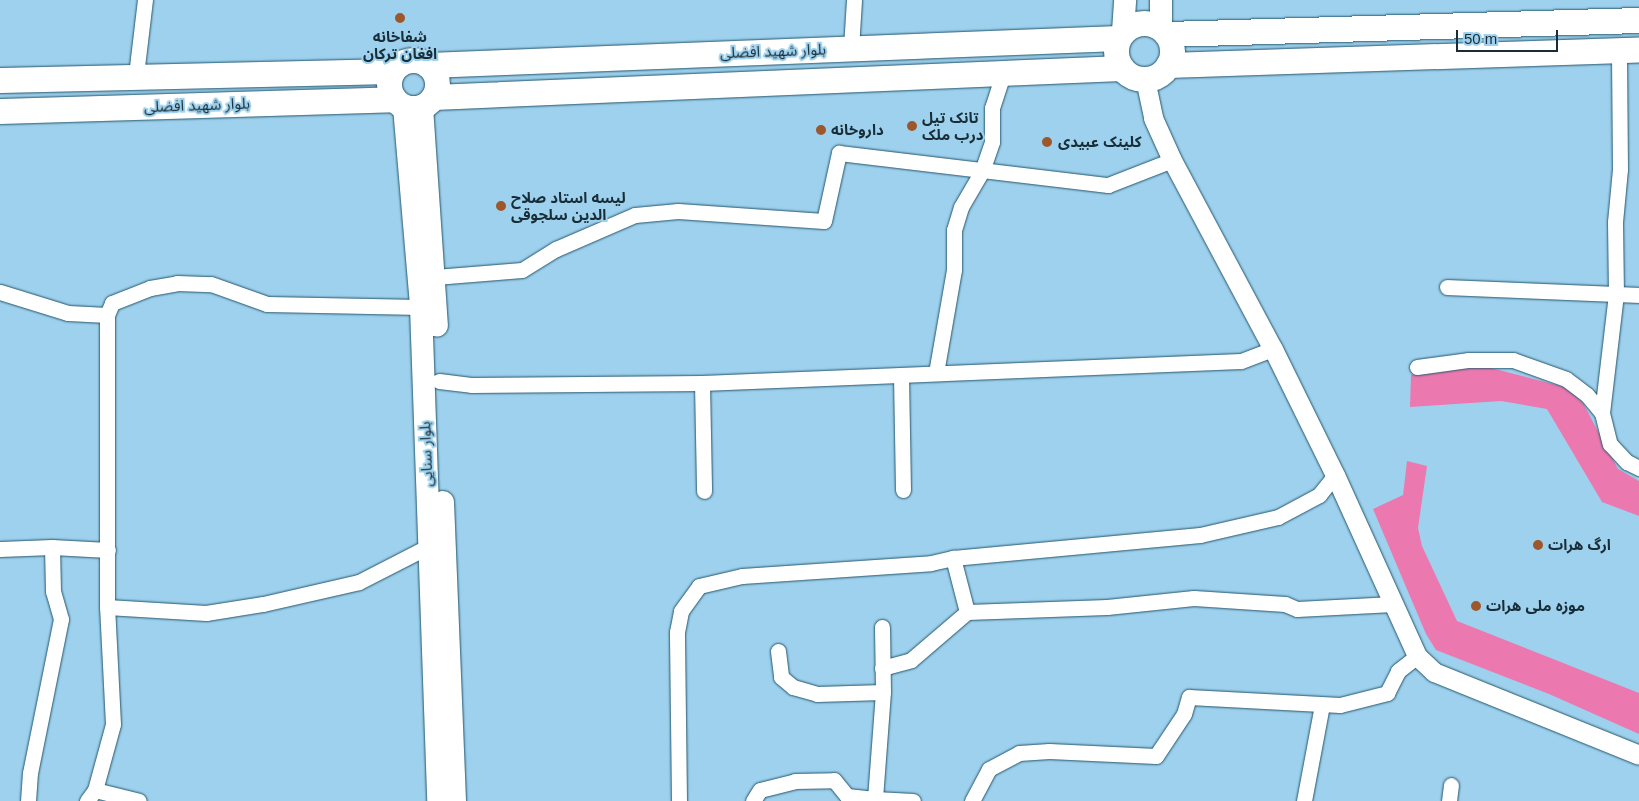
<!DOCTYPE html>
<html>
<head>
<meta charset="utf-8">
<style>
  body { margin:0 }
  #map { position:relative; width:1639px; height:801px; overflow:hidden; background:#9ed1ed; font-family:Helvetica,"Noto Sans Arabic",sans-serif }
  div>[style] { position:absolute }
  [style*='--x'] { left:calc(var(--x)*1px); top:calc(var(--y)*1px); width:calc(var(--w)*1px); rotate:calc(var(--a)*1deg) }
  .green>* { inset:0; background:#eb79af }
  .roads { filter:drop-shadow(0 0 1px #24566d) drop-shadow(0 0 1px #24566d) }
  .minor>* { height:15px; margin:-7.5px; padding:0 7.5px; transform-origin:7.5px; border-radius:7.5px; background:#fff }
  .tertiary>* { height:19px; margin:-9.5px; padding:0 9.5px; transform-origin:9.5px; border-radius:9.5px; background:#fff }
  .secondary>* { height:22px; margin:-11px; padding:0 11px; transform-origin:11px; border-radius:11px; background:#fff }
  .primary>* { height:25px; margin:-12.5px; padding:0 12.5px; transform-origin:12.5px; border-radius:12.5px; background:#fff }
  .primary>.ring { margin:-12.5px; padding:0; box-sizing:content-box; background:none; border:25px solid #fff; border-radius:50% }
  .dots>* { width:14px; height:14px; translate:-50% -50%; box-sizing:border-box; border:2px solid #9ed1ed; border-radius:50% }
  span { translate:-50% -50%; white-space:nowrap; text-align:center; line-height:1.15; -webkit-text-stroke:4px #9ed1ed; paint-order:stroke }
  .poi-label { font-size:15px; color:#182d37; font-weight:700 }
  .left { translate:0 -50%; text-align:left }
  .street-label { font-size:15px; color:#182d37 }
  .scale { position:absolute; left:1456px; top:30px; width:102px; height:22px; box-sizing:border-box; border:2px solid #182d37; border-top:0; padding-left:6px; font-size:15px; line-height:18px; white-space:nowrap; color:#182d37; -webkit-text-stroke:4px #9ed1ed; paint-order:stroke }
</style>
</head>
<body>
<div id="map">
  <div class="green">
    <div style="clip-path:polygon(1472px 363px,1568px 388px,1583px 403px,1618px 469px,1639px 481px,1639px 516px,1602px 502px,1547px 409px,1501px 401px,1410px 407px,1411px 375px)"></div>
    <div style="clip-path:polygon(1407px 461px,1427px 466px,1418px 528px,1422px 546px,1457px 621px,1639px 693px,1639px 734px,1549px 694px,1436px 650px,1426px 634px,1373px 509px,1403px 495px)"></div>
  </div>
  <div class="roads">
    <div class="minor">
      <div style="--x:851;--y:48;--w:48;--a:-86.4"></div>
      <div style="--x:136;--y:75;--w:76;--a:-83.2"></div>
      <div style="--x:435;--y:277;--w:87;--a:-4.6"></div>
      <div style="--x:522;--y:270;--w:40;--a:-32"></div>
      <div style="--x:556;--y:249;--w:86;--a:-23.3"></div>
      <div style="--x:635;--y:215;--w:43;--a:-5.3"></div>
      <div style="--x:678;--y:211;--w:146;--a:3.9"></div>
      <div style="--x:824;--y:221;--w:70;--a:-77.6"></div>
      <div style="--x:839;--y:153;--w:271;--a:6.8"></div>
      <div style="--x:1108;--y:185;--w:69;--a:-21.3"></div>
      <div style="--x:1447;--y:287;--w:192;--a:2.4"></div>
      <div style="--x:0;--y:292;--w:71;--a:17.2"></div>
      <div style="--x:68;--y:313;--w:39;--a:3"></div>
      <div style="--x:1417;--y:367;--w:51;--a:-7.8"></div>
      <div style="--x:1468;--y:360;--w:45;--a:0"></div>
      <div style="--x:1513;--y:360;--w:56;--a:19.7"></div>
      <div style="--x:1566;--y:379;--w:26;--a:37"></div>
      <div style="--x:1587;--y:395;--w:23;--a:50"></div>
      <div style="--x:1602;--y:413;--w:32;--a:76"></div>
      <div style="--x:1610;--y:444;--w:25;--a:47"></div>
      <div style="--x:1627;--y:462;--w:13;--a:27"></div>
      <div style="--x:936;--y:373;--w:105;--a:-80.1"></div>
      <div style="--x:954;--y:270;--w:40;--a:-90"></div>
      <div style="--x:954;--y:230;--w:24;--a:-73"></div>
      <div style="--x:961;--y:207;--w:42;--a:-59.7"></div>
      <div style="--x:982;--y:171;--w:31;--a:-71"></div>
      <div style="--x:992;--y:142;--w:34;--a:-90"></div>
      <div style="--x:992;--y:108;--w:38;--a:-72"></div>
      <div style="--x:901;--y:375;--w:115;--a:89"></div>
      <div style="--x:439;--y:381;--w:32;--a:7"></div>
      <div style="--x:471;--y:385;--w:231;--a:-0.5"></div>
      <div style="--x:702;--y:383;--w:539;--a:-2.34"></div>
      <div style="--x:1241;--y:361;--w:34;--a:-21"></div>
      <div style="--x:702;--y:383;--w:108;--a:88.9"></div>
      <div style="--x:1602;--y:413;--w:120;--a:-83.3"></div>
      <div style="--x:1616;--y:294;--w:72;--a:-90.8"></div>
      <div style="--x:1615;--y:222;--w:53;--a:-84.6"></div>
      <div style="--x:1620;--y:169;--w:119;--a:-90.5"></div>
      <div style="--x:0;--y:549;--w:52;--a:-2.2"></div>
      <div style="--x:52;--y:547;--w:56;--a:3.1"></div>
      <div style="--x:107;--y:607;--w:99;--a:3.5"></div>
      <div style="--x:206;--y:613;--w:58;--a:-9"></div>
      <div style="--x:263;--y:604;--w:98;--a:-12.9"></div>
      <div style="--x:359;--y:582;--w:79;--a:-27.2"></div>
      <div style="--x:967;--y:612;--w:140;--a:-2"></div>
      <div style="--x:1107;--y:607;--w:87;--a:-5.9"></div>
      <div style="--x:1194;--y:598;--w:91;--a:3.8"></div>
      <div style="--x:1285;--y:604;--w:13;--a:23"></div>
      <div style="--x:1297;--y:609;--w:96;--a:-3"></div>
      <div style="--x:882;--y:627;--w:65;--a:89.1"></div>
      <div style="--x:883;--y:692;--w:107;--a:94.3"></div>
      <div style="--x:875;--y:799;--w:38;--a:3"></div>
      <div style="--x:778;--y:651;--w:26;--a:83"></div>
      <div style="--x:781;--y:677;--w:16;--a:40"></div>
      <div style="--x:793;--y:687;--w:25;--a:16"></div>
      <div style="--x:817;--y:694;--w:66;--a:-1.7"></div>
      <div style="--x:882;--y:668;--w:30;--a:-15"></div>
      <div style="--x:911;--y:660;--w:74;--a:-40.6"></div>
      <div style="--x:967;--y:612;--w:56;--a:-104.5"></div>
      <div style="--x:95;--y:790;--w:45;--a:14"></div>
      <div style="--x:28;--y:801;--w:28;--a:-86"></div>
      <div style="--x:30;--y:773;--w:157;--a:-78.6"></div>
      <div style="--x:61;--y:619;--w:29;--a:-106"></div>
      <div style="--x:53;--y:591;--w:44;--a:-91.3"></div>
      <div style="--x:87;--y:801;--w:14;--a:-54"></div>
      <div style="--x:95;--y:790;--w:68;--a:-74.7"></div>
      <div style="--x:113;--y:724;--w:117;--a:-92.9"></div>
      <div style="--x:107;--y:607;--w:292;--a:-90"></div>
      <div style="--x:107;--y:315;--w:13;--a:-67"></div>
      <div style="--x:112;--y:303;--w:41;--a:-21.5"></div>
      <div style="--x:150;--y:288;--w:27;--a:-10"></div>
      <div style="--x:177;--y:283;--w:34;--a:2"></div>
      <div style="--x:211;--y:284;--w:59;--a:19.7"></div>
      <div style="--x:267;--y:304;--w:154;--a:1.1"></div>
      <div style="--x:679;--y:801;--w:169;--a:-90.7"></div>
      <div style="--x:677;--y:632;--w:21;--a:-79"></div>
      <div style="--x:681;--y:611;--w:31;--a:-54"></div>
      <div style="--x:699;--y:586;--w:44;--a:-13.1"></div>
      <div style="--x:742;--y:576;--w:189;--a:-3.9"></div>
      <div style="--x:931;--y:563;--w:23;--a:-13"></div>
      <div style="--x:953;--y:558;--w:248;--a:-5.3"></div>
      <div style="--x:1200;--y:535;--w:80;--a:-13"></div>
      <div style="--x:1278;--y:517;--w:47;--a:-28.2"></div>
      <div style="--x:1319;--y:495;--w:26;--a:-51"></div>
      <div style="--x:753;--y:801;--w:13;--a:-58"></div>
      <div style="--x:760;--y:790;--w:36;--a:-14"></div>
      <div style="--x:795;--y:781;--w:39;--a:-1"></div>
      <div style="--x:834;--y:780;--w:21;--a:51"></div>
      <div style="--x:847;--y:796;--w:28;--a:6"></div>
      <div style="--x:972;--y:801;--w:36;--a:-62"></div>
      <div style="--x:989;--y:769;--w:34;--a:-28"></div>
      <div style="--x:1019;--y:753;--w:30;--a:-4"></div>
      <div style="--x:1049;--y:751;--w:107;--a:2.7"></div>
      <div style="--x:1156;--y:756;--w:50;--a:-56.3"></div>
      <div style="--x:1184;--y:714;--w:18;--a:-74"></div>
      <div style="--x:1189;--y:697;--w:151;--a:3"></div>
      <div style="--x:1340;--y:705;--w:49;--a:-14.3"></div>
      <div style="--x:1387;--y:693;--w:25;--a:-63"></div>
      <div style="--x:1398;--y:671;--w:24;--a:-38"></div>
      <div style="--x:1304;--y:801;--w:98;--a:-79.4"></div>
      <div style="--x:1449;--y:801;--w:16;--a:-83"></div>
    </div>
    <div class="tertiary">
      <div style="--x:1145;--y:79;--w:40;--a:78"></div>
      <div style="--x:1153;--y:118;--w:46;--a:65.7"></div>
      <div style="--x:1172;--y:160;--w:214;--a:61.9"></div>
      <div style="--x:1273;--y:349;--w:140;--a:63.8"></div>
      <div style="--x:1335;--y:475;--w:199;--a:65.6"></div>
      <div style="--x:1417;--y:656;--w:23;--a:43"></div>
      <div style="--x:1434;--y:672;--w:221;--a:22"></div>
    </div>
    <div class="secondary">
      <div style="--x:1161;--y:0;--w:29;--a:90"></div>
      <div style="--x:1123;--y:31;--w:31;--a:-86"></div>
      <div style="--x:404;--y:107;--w:201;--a:85.1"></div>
      <div style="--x:421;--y:307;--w:494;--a:88"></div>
      <div style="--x:422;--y:107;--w:219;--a:86.1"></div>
      <div style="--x:443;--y:502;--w:299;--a:87.7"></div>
    </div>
    <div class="primary">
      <div class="ring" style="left:1116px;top:23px;width:31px;height:31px"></div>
      <div style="--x:1167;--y:34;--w:472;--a:-1.7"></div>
      <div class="ring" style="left:389px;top:60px;width:23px;height:23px"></div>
      <div style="--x:428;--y:65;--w:691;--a:-2.24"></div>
      <div style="--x:1168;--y:65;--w:471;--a:-1.9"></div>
      <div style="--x:0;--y:80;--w:392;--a:-1.3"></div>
      <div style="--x:434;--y:97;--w:688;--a:-2.42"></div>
      <div style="--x:0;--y:111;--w:394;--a:-1.7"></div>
    </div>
  </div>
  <div class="dots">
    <div style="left:400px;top:18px;background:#9c572a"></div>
    <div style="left:912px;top:126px;background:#9c572a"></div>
    <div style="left:821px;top:130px;background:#9c572a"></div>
    <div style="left:1047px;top:142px;background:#9c572a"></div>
    <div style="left:501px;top:206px;background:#9c572a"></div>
    <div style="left:1538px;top:545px;background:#9c572a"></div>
    <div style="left:1476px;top:606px;background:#9c572a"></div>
  </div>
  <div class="poi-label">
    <span style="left:400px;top:45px">شفاخانه<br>افغان ترکان</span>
    <span class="left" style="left:922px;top:126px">تانک تیل<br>درب ملک</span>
    <span class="left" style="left:831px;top:130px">داروخانه</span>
    <span class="left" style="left:1058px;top:142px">کلینک عبیدی</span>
    <span class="left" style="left:511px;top:206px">لیسه استاد صلاح<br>الدین سلجوقی</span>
    <span class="left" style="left:1548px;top:545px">ارگ هرات</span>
    <span class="left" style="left:1486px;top:606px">موزه ملی هرات</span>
  </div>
  <div class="street-label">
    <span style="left:773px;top:51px;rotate:-2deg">بلوار شهید افضلی</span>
    <span style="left:197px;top:105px;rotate:-2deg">بلوار شهید افضلی</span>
    <span style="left:426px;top:454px;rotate:-92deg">بلوار سنایی</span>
  </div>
  <div class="scale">50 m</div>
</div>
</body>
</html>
